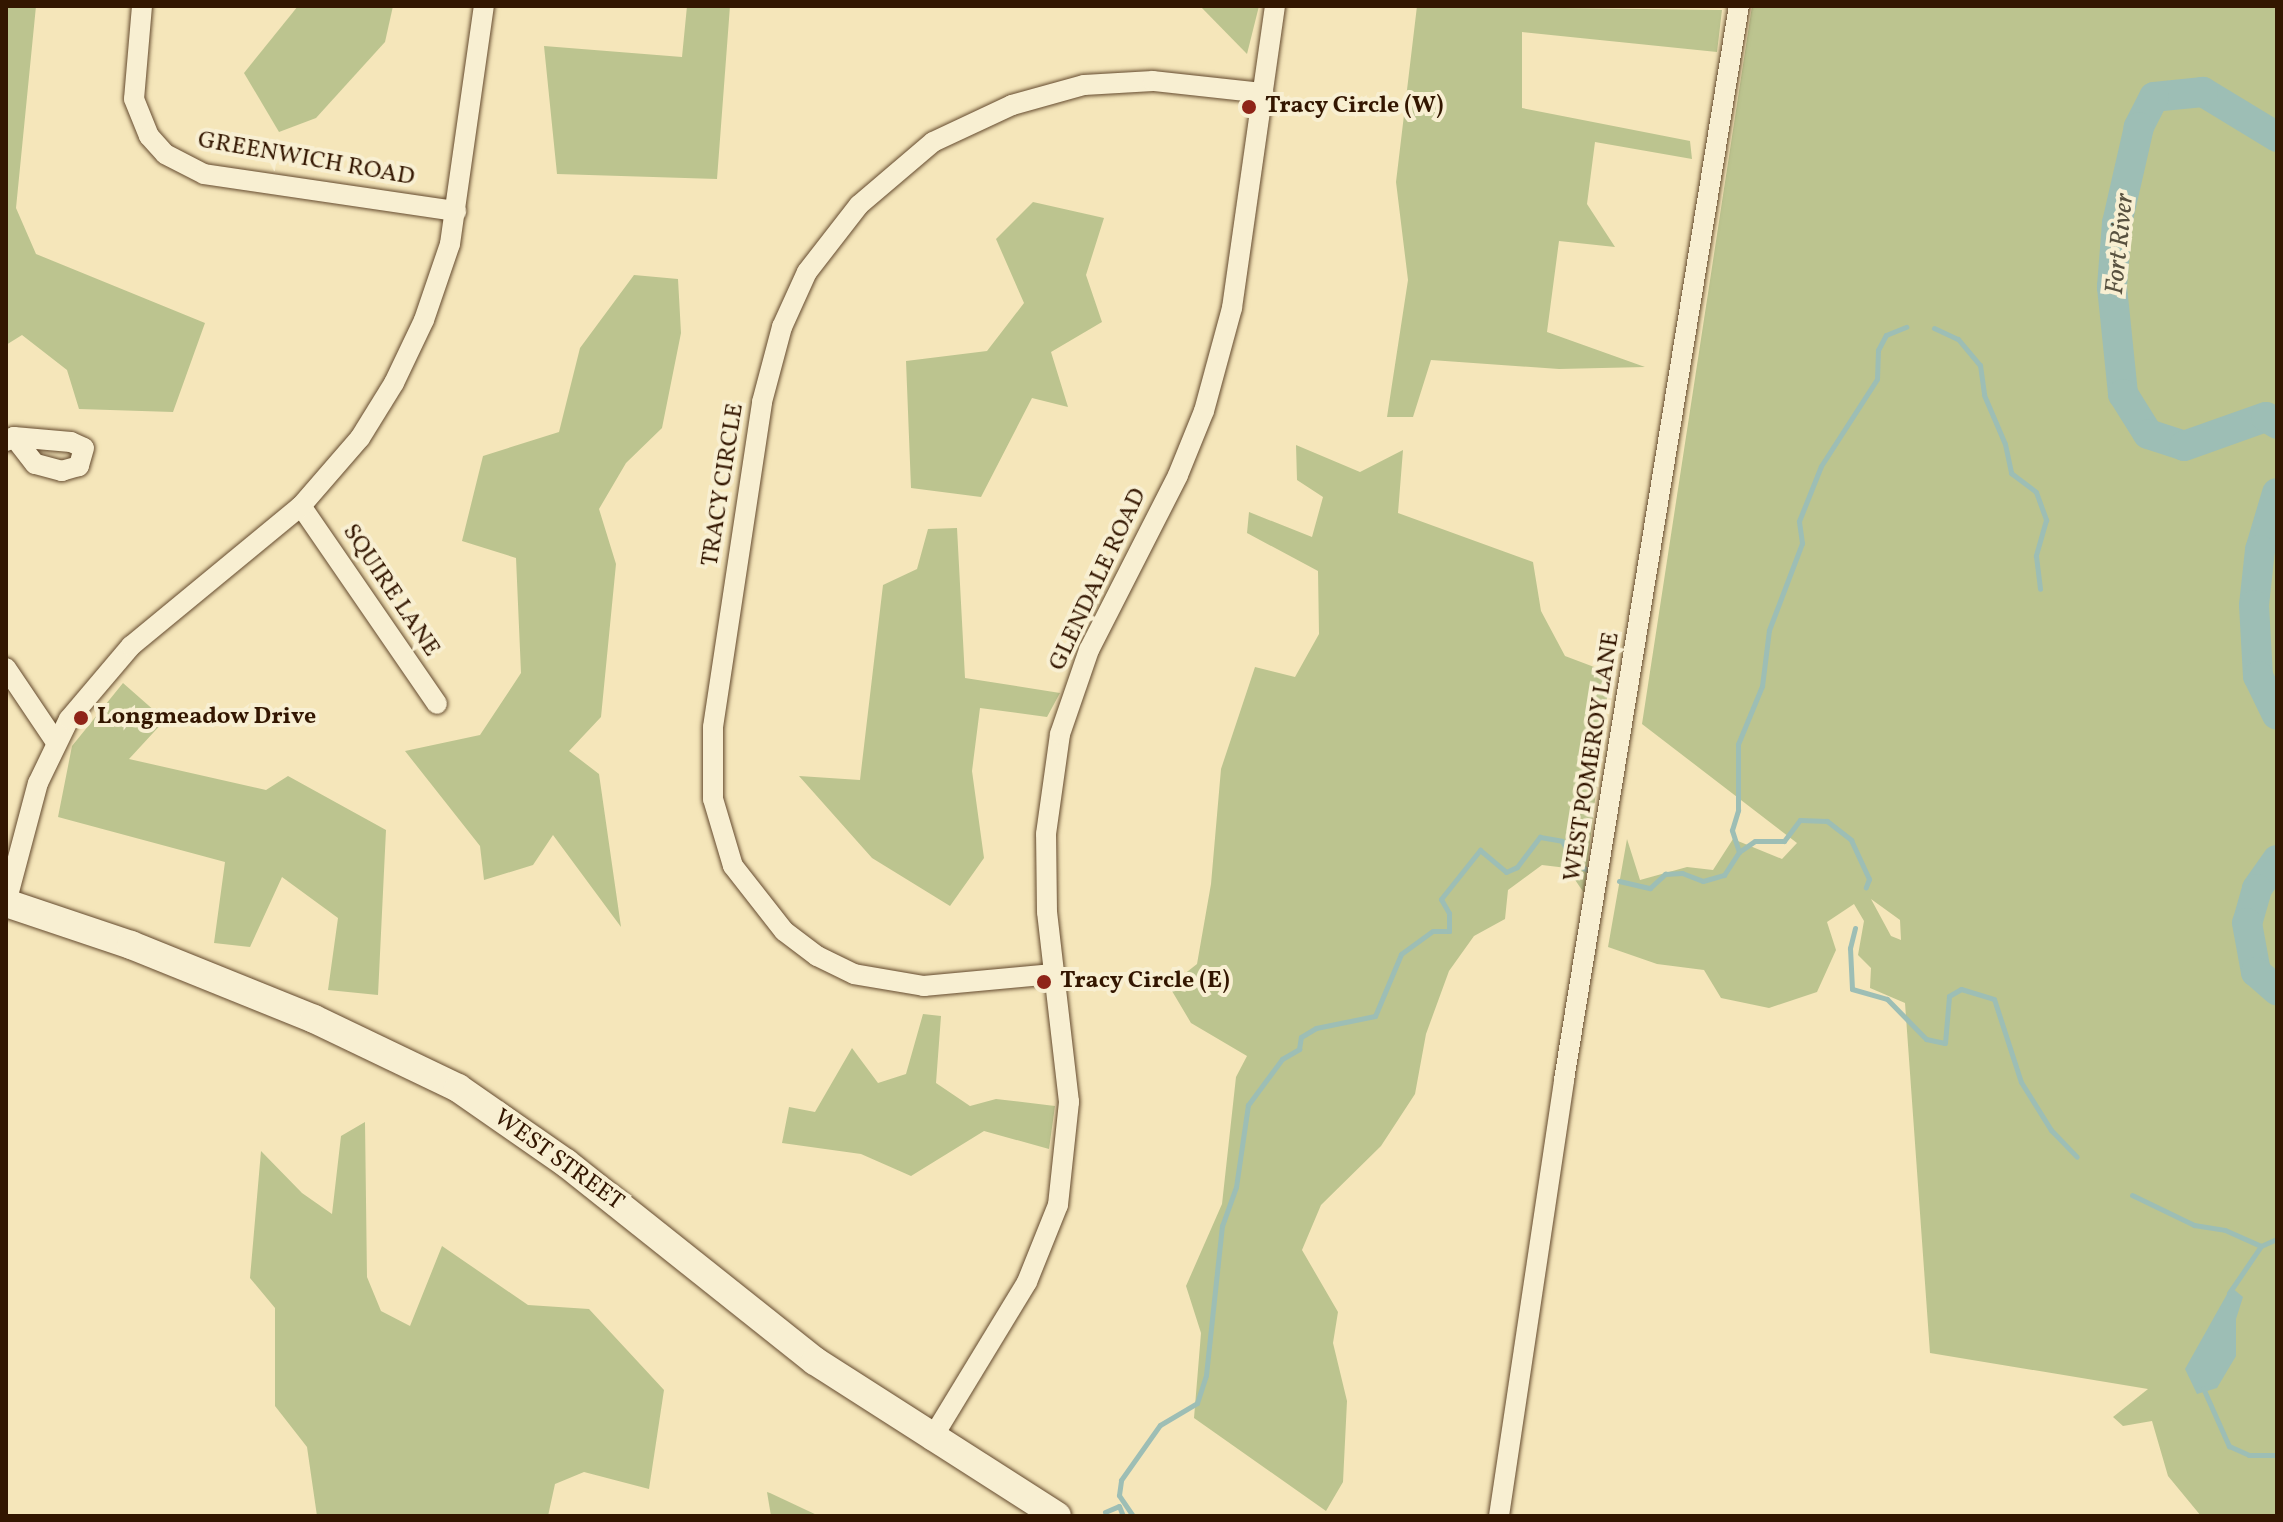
<!DOCTYPE html>
<html>
<head>
<meta charset="utf-8">
<style>
  body { margin:0 }
  #map { position:relative; width:2283px; height:1522px; overflow:hidden; background:#f5e6ba; font-family:Vollkorn,serif }
  div>[style] { position:absolute }
  [style*='--x'] { left:calc(var(--x)*1px); top:calc(var(--y)*1px); width:calc(var(--w)*1px); rotate:calc(var(--a)*1deg) }
  .green>* { inset:0; background:#bcc48f }
  .water>* { inset:0; background:#9dbeb5 }
  .stream>* { height:5px; margin:-2.5px; padding:0 2.5px; transform-origin:2.5px; border-radius:2.5px; background:#9dbeb5 }
  .river>* { height:30px; margin:-15px; padding:0 15px; transform-origin:15px; border-radius:15px; background:#9dbeb5 }
  .roads { filter:drop-shadow(0 0 2px #644a2e) drop-shadow(0 0 2px #644a2e) }
  .minor>* { height:20px; margin:-10px; padding:0 10px; transform-origin:10px; border-radius:10px; background:#f8efd2 }
  .secondary>* { height:28px; margin:-14px; padding:0 14px; transform-origin:14px; border-radius:14px; background:#f8efd2 }
  .dots>* { width:22px; height:22px; translate:-50% -50%; box-sizing:border-box; border:4px solid #f8efd2; border-radius:50% }
  span { translate:-50% -50%; white-space:nowrap; text-align:center; line-height:1.15; -webkit-text-stroke:8px #f8efd2; paint-order:stroke }
  .poi-label { font-size:24px; color:#331600; font-weight:700 }
  .left { translate:0 -50%; text-align:left }
  .street-label { font-size:24px; color:#331600 }
  .water-label { font-size:26px; color:#58513f; font-style:italic }
  .frame { position:absolute; inset:0; border:8px solid #331600; pointer-events:none }
</style>
</head>
<body>
<div id="map">
  <div class="green">
    <div style="clip-path:polygon(6px 6px,36px 6px,16px 208px,36px 254px,205px 323px,173px 412px,79px 409px,67px 370px,22px 335px,6px 345px)"></div>
    <div style="clip-path:polygon(298px 6px,393px 6px,385px 42px,316px 118px,279px 132px,244px 73px)"></div>
    <div style="clip-path:polygon(687px 6px,730px 6px,717px 179px,557px 174px,544px 46px,682px 57px)"></div>
    <div style="clip-path:polygon(1200px 6px,1259px 6px,1247px 54px)"></div>
    <div style="clip-path:polygon(1417px 6px,1722px 10px,1717px 52px,1522px 32px,1522px 108px,1690px 141px,1692px 159px,1595px 142px,1587px 204px,1615px 247px,1559px 241px,1547px 332px,1645px 367px,1559px 369px,1431px 360px,1413px 417px,1387px 417px,1408px 280px,1396px 182px)"></div>
    <div style="clip-path:polygon(evenodd,1752px 6px,2277px 6px,2277px 1516px,2201px 1516px,2168px 1476px,2152px 1421px,2123px 1426px,2113px 1417px,2148px 1389px,1930px 1353px,1905px 1003px,1870px 988px,1871px 968px,1858px 955px,1864px 921px,1854px 904px,1827px 922px,1836px 950px,1817px 992px,1769px 1008px,1721px 998px,1704px 970px,1657px 964px,1608px 947px,1627px 839px,1640px 880px,1687px 867px,1713px 870px,1733px 839px,1782px 859px,1797px 843px,1642px 724px,1752px 6px,1871px 899px,1900px 920px,1901px 940px,1891px 936px,1871px 899px)"></div>
    <div style="clip-path:polygon(1033px 202px,1104px 218px,1086px 275px,1102px 322px,1051px 352px,1068px 407px,1032px 398px,981px 497px,911px 488px,906px 361px,987px 351px,1024px 303px,996px 239px)"></div>
    <div style="clip-path:polygon(634px 275px,678px 279px,681px 333px,662px 428px,626px 463px,599px 509px,616px 564px,601px 717px,569px 751px,599px 774px,621px 927px,553px 835px,533px 865px,484px 880px,480px 846px,405px 751px,480px 735px,521px 673px,516px 558px,462px 541px,483px 456px,559px 432px,580px 348px)"></div>
    <div style="clip-path:polygon(1296px 445px,1360px 472px,1403px 450px,1398px 513px,1533px 562px,1541px 611px,1565px 656px,1610px 673px,1584px 893px,1567px 868px,1542px 865px,1508px 890px,1505px 919px,1474px 936px,1449px 971px,1426px 1034px,1415px 1094px,1381px 1146px,1321px 1205px,1302px 1250px,1338px 1312px,1333px 1343px,1347px 1401px,1343px 1482px,1326px 1511px,1194px 1418px,1201px 1333px,1186px 1286px,1222px 1204px,1236px 1077px,1247px 1056px,1191px 1023px,1169px 986px,1197px 964px,1211px 884px,1221px 769px,1255px 667px,1295px 677px,1319px 634px,1318px 571px,1247px 533px,1249px 512px,1312px 537px,1323px 497px,1297px 480px)"></div>
    <div style="clip-path:polygon(957px 528px,965px 678px,1060px 693px,1047px 717px,980px 708px,972px 771px,984px 858px,950px 906px,872px 858px,799px 776px,860px 780px,883px 585px,917px 569px,928px 529px)"></div>
    <div style="clip-path:polygon(123px 683px,165px 720px,129px 759px,266px 790px,288px 776px,386px 830px,378px 995px,328px 990px,338px 918px,282px 877px,250px 947px,214px 943px,225px 862px,58px 817px,72px 746px)"></div>
    <div style="clip-path:polygon(923px 1014px,941px 1016px,936px 1083px,970px 1106px,996px 1099px,1055px 1106px,1049px 1149px,984px 1131px,911px 1176px,861px 1154px,782px 1143px,789px 1107px,815px 1112px,852px 1048px,878px 1083px,906px 1074px)"></div>
    <div style="clip-path:polygon(365px 1122px,367px 1277px,381px 1311px,410px 1326px,442px 1246px,528px 1305px,589px 1309px,664px 1390px,649px 1489px,584px 1472px,555px 1484px,548px 1516px,317px 1516px,307px 1447px,275px 1406px,275px 1308px,250px 1278px,261px 1151px,302px 1193px,332px 1214px,341px 1136px)"></div>
    <div style="clip-path:polygon(767px 1492px,770px 1493px,819px 1516px,771px 1516px)"></div>
  </div>
  <div class="water">
    <div style="clip-path:polygon(2231px 1287px,2243px 1297px,2236px 1319px,2236px 1356px,2217px 1388px,2197px 1394px,2185px 1369px)"></div>
  </div>
  <div class="stream">
    <div style="--x:1934;--y:328;--w:26;--a:25"></div>
    <div style="--x:1958;--y:339;--w:34;--a:50"></div>
    <div style="--x:1980;--y:365;--w:30;--a:82"></div>
    <div style="--x:1984;--y:395;--w:53;--a:66.8"></div>
    <div style="--x:2005;--y:444;--w:30;--a:78"></div>
    <div style="--x:2011;--y:473;--w:31;--a:37"></div>
    <div style="--x:2036;--y:492;--w:30;--a:70"></div>
    <div style="--x:2046;--y:520;--w:37;--a:106"></div>
    <div style="--x:2036;--y:556;--w:33;--a:83"></div>
    <div style="--x:1739;--y:852;--w:23;--a:-108"></div>
    <div style="--x:1732;--y:830;--w:21;--a:-73"></div>
    <div style="--x:1738;--y:810;--w:66;--a:-90"></div>
    <div style="--x:1738;--y:744;--w:63;--a:-67.5"></div>
    <div style="--x:1762;--y:686;--w:56;--a:-82.9"></div>
    <div style="--x:1769;--y:630;--w:93;--a:-69.2"></div>
    <div style="--x:1802;--y:543;--w:22;--a:-98"></div>
    <div style="--x:1799;--y:521;--w:59;--a:-68.2"></div>
    <div style="--x:1821;--y:466;--w:103;--a:-57.2"></div>
    <div style="--x:1877;--y:379;--w:29;--a:-88"></div>
    <div style="--x:1878;--y:350;--w:17;--a:-62"></div>
    <div style="--x:1886;--y:335;--w:22;--a:-22"></div>
    <div style="--x:1619;--y:881;--w:32;--a:13"></div>
    <div style="--x:1650;--y:888;--w:21;--a:-43"></div>
    <div style="--x:1665;--y:874;--w:17;--a:-3"></div>
    <div style="--x:1682;--y:873;--w:22;--a:21"></div>
    <div style="--x:1703;--y:881;--w:22;--a:-16"></div>
    <div style="--x:1724;--y:875;--w:27;--a:-57"></div>
    <div style="--x:1739;--y:852;--w:19;--a:-35"></div>
    <div style="--x:1755;--y:841;--w:29;--a:0"></div>
    <div style="--x:1784;--y:841;--w:26;--a:-53"></div>
    <div style="--x:1800;--y:820;--w:27;--a:2"></div>
    <div style="--x:1827;--y:821;--w:31;--a:38"></div>
    <div style="--x:1851;--y:840;--w:43;--a:65.2"></div>
    <div style="--x:1869;--y:879;--w:9;--a:111"></div>
    <div style="--x:1855;--y:928;--w:21;--a:104"></div>
    <div style="--x:1850;--y:948;--w:41;--a:87.2"></div>
    <div style="--x:1852;--y:989;--w:36;--a:16"></div>
    <div style="--x:1887;--y:999;--w:56;--a:45.7"></div>
    <div style="--x:1926;--y:1039;--w:19;--a:12"></div>
    <div style="--x:1945;--y:1043;--w:47;--a:-85.1"></div>
    <div style="--x:1949;--y:996;--w:14;--a:-30"></div>
    <div style="--x:1961;--y:989;--w:34;--a:17"></div>
    <div style="--x:1994;--y:999;--w:87;--a:72"></div>
    <div style="--x:2021;--y:1082;--w:57;--a:58"></div>
    <div style="--x:2051;--y:1130;--w:37;--a:46"></div>
    <div style="--x:2132;--y:1195;--w:69;--a:25.8"></div>
    <div style="--x:2194;--y:1225;--w:31;--a:9"></div>
    <div style="--x:2225;--y:1230;--w:39;--a:24"></div>
    <div style="--x:2229;--y:1293;--w:57;--a:-55.8"></div>
    <div style="--x:2261;--y:1246;--w:17;--a:-24"></div>
    <div style="--x:2203;--y:1388;--w:64;--a:65.9"></div>
    <div style="--x:2229;--y:1446;--w:22;--a:24"></div>
    <div style="--x:2249;--y:1455;--w:28;--a:0"></div>
    <div style="--x:1105;--y:1512;--w:15;--a:-23"></div>
    <div style="--x:1119;--y:1506;--w:11;--a:68"></div>
    <div style="--x:1133;--y:1516;--w:25;--a:-124"></div>
    <div style="--x:1119;--y:1495;--w:15;--a:-82"></div>
    <div style="--x:1121;--y:1480;--w:67;--a:-54.7"></div>
    <div style="--x:1160;--y:1425;--w:43;--a:-30.7"></div>
    <div style="--x:1197;--y:1403;--w:29;--a:-72"></div>
    <div style="--x:1206;--y:1375;--w:150;--a:-83.9"></div>
    <div style="--x:1222;--y:1226;--w:41;--a:-70.3"></div>
    <div style="--x:1236;--y:1187;--w:83;--a:-81.7"></div>
    <div style="--x:1248;--y:1105;--w:57;--a:-53.5"></div>
    <div style="--x:1282;--y:1059;--w:20;--a:-30"></div>
    <div style="--x:1299;--y:1049;--w:12;--a:-81"></div>
    <div style="--x:1301;--y:1037;--w:17;--a:-31"></div>
    <div style="--x:1316;--y:1028;--w:60;--a:-11.5"></div>
    <div style="--x:1375;--y:1016;--w:67;--a:-67.2"></div>
    <div style="--x:1401;--y:954;--w:39;--a:-36"></div>
    <div style="--x:1433;--y:931;--w:16;--a:0"></div>
    <div style="--x:1449;--y:931;--w:18;--a:-90"></div>
    <div style="--x:1449;--y:913;--w:16;--a:-120"></div>
    <div style="--x:1441;--y:899;--w:63;--a:-51.5"></div>
    <div style="--x:1480;--y:850;--w:34;--a:40"></div>
    <div style="--x:1506;--y:872;--w:12;--a:-24"></div>
    <div style="--x:1517;--y:867;--w:38;--a:-53"></div>
    <div style="--x:1540;--y:837;--w:22;--a:10"></div>
    <div style="--x:1562;--y:841;--w:26;--a:61"></div>
    <div style="--x:1575;--y:864;--w:14;--a:25"></div>
  </div>
  <div class="river">
    <div style="--x:2277;--y:137;--w:87;--a:-148.7"></div>
    <div style="--x:2203;--y:92;--w:49;--a:174.2"></div>
    <div style="--x:2154;--y:97;--w:34;--a:117"></div>
    <div style="--x:2139;--y:127;--w:98;--a:102.9"></div>
    <div style="--x:2117;--y:223;--w:64;--a:94.5"></div>
    <div style="--x:2112;--y:287;--w:108;--a:84.1"></div>
    <div style="--x:2123;--y:394;--w:47;--a:58"></div>
    <div style="--x:2148;--y:434;--w:38;--a:18"></div>
    <div style="--x:2184;--y:446;--w:87;--a:-19.5"></div>
    <div style="--x:2266;--y:417;--w:13;--a:32"></div>
    <div style="--x:2277;--y:493;--w:59;--a:106.6"></div>
    <div style="--x:2260;--y:550;--w:55;--a:96.2"></div>
    <div style="--x:2254;--y:605;--w:71;--a:86.8"></div>
    <div style="--x:2258;--y:676;--w:43;--a:64"></div>
    <div style="--x:2277;--y:860;--w:35;--a:125"></div>
    <div style="--x:2257;--y:889;--w:35;--a:106"></div>
    <div style="--x:2247;--y:923;--w:50;--a:79.6"></div>
    <div style="--x:2256;--y:972;--w:28;--a:41"></div>
  </div>
  <div class="roads">
    <div class="minor">
      <div style="--x:142;--y:6;--w:93;--a:94.9"></div>
      <div style="--x:134;--y:99;--w:40;--a:68"></div>
      <div style="--x:149;--y:136;--w:24;--a:48"></div>
      <div style="--x:165;--y:154;--w:44;--a:27.1"></div>
      <div style="--x:204;--y:174;--w:255;--a:8.4"></div>
      <div style="--x:6;--y:441;--w:9;--a:-27"></div>
      <div style="--x:14;--y:437;--w:57;--a:5"></div>
      <div style="--x:71;--y:442;--w:14;--a:25"></div>
      <div style="--x:84;--y:448;--w:19;--a:106"></div>
      <div style="--x:79;--y:466;--w:18;--a:164"></div>
      <div style="--x:62;--y:471;--w:28;--a:-165"></div>
      <div style="--x:35;--y:464;--w:34;--a:-128"></div>
      <div style="--x:301;--y:506;--w:240;--a:55.5"></div>
      <div style="--x:6;--y:668;--w:88;--a:56.1"></div>
      <div style="--x:6;--y:903;--w:124;--a:-75.1"></div>
      <div style="--x:38;--y:783;--w:71;--a:-64.2"></div>
      <div style="--x:69;--y:719;--w:96;--a:-49.7"></div>
      <div style="--x:131;--y:646;--w:220;--a:-39.5"></div>
      <div style="--x:301;--y:506;--w:90;--a:-49.1"></div>
      <div style="--x:360;--y:438;--w:65;--a:-58.3"></div>
      <div style="--x:394;--y:383;--w:70;--a:-64.5"></div>
      <div style="--x:424;--y:320;--w:80;--a:-71.1"></div>
      <div style="--x:450;--y:244;--w:240;--a:-81.9"></div>
      <div style="--x:1053;--y:974;--w:130;--a:174.7"></div>
      <div style="--x:924;--y:986;--w:71;--a:-170.3"></div>
      <div style="--x:854;--y:974;--w:41;--a:-154.1"></div>
      <div style="--x:817;--y:956;--w:41;--a:-142.9"></div>
      <div style="--x:784;--y:931;--w:83;--a:-128.1"></div>
      <div style="--x:733;--y:866;--w:70;--a:-106.6"></div>
      <div style="--x:713;--y:799;--w:72;--a:-90"></div>
      <div style="--x:713;--y:727;--w:329;--a:-81.4"></div>
      <div style="--x:762;--y:402;--w:78;--a:-75.1"></div>
      <div style="--x:782;--y:327;--w:60;--a:-65.6"></div>
      <div style="--x:807;--y:272;--w:85;--a:-52.2"></div>
      <div style="--x:859;--y:205;--w:97;--a:-40.4"></div>
      <div style="--x:933;--y:142;--w:87;--a:-25.1"></div>
      <div style="--x:1012;--y:105;--w:75;--a:-15.5"></div>
      <div style="--x:1084;--y:85;--w:69;--a:-3.3"></div>
      <div style="--x:1153;--y:81;--w:111;--a:6.2"></div>
      <div style="--x:931;--y:1440;--w:185;--a:-58.7"></div>
      <div style="--x:1027;--y:1282;--w:83;--a:-68.1"></div>
      <div style="--x:1058;--y:1205;--w:104;--a:-83.9"></div>
      <div style="--x:1069;--y:1102;--w:191;--a:-96.6"></div>
      <div style="--x:1047;--y:912;--w:78;--a:-90.7"></div>
      <div style="--x:1046;--y:834;--w:101;--a:-82"></div>
      <div style="--x:1060;--y:734;--w:89;--a:-71"></div>
      <div style="--x:1089;--y:650;--w:196;--a:-63"></div>
      <div style="--x:1178;--y:475;--w:69;--a:-67.9"></div>
      <div style="--x:1204;--y:411;--w:107;--a:-74.8"></div>
      <div style="--x:1232;--y:308;--w:305;--a:-81.9"></div>
      <div style="--x:1499;--y:1516;--w:441;--a:-81.5"></div>
      <div style="--x:1564;--y:1080;--w:1088;--a:-80.75"></div>
    </div>
    <div class="secondary">
      <div style="--x:6;--y:903;--w:132;--a:18.6"></div>
      <div style="--x:131;--y:945;--w:197;--a:22"></div>
      <div style="--x:314;--y:1019;--w:160;--a:25.6"></div>
      <div style="--x:458;--y:1088;--w:131;--a:34.8"></div>
      <div style="--x:566;--y:1163;--w:318;--a:38.5"></div>
      <div style="--x:815;--y:1361;--w:287;--a:32.6"></div>
    </div>
  </div>
  <div class="dots">
    <div style="left:1249px;top:107px;background:#8f2418"></div>
    <div style="left:81px;top:718px;background:#8f2418"></div>
    <div style="left:1044px;top:982px;background:#8f2418"></div>
  </div>
  <div class="poi-label">
    <span class="left" style="left:1265px;top:107px">Tracy Circle (W)</span>
    <span class="left" style="left:97px;top:718px">Longmeadow Drive</span>
    <span class="left" style="left:1060px;top:982px">Tracy Circle (E)</span>
  </div>
  <div class="street-label">
    <span style="left:306px;top:160px;rotate:10deg">GREENWICH ROAD</span>
    <span style="left:724px;top:485px;rotate:-81deg">TRACY CIRCLE</span>
    <span style="left:1099px;top:580px;rotate:-65deg">GLENDALE ROAD</span>
    <span style="left:390px;top:591px;rotate:56deg">SQUIRE LANE</span>
    <span style="left:1593px;top:757px;rotate:-81deg">WEST POMEROY LANE</span>
    <span style="left:558px;top:1161px;rotate:36deg">WEST STREET</span>
  </div>
  <div class="water-label">
    <span style="left:2121px;top:244px;rotate:-84deg">Fort River</span>
  </div>
  <div class="frame"></div>
</div>
</body>
</html>
